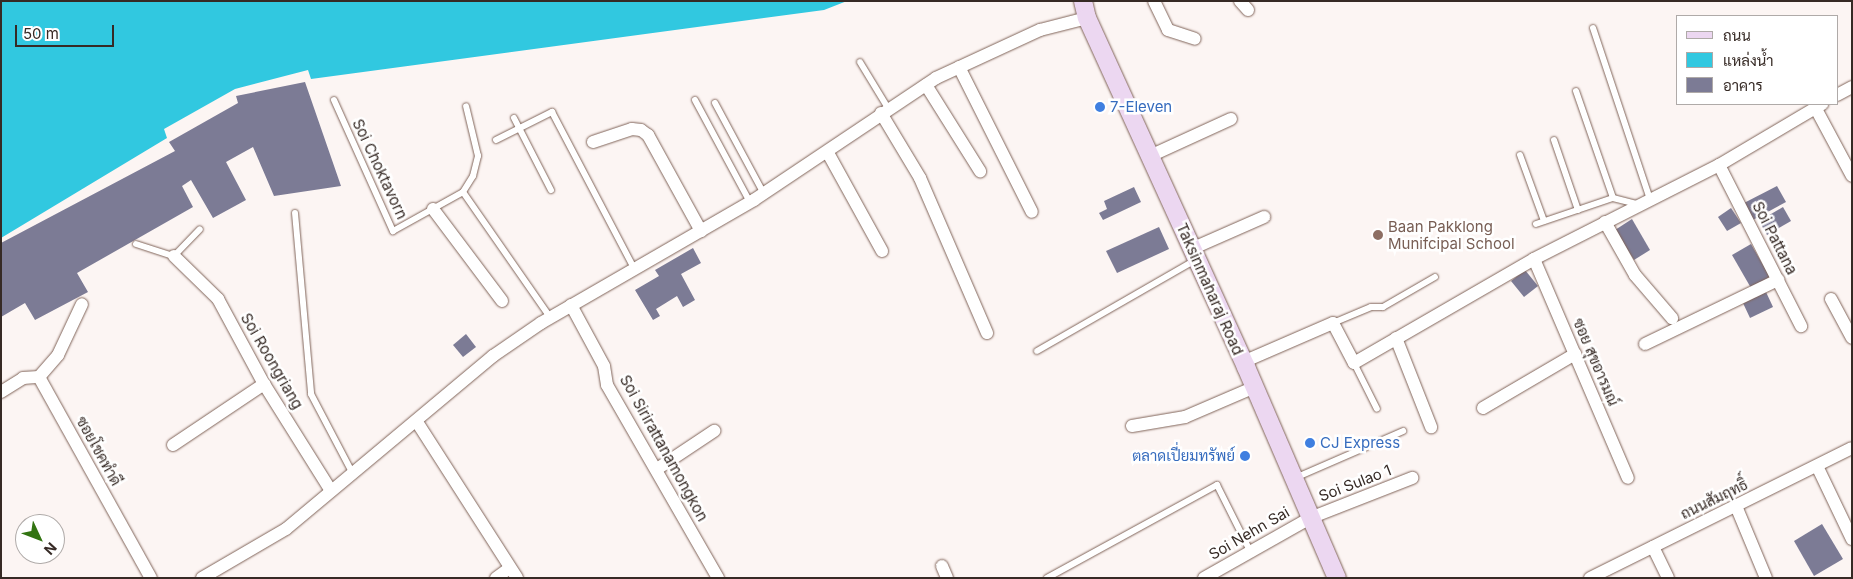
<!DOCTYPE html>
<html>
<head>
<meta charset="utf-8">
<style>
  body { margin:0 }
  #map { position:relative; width:1853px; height:579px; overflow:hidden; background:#fcf5f3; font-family:Inter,Sarabun,sans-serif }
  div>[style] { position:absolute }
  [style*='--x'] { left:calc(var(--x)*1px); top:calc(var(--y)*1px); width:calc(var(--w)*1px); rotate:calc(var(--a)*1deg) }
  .water>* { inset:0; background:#31c8e0 }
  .building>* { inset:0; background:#7c7b95 }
  .roads { filter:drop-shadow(0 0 1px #806459) drop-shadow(0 0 1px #806459) }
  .lane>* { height:6px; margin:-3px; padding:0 3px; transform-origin:3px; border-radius:3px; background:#fff }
  .street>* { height:12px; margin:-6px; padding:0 6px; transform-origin:6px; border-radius:6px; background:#fff }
  .secondary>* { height:18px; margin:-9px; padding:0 9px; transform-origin:9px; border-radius:9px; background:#ecd7f1 }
  .dots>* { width:14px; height:14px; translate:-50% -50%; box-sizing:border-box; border:2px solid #fff; border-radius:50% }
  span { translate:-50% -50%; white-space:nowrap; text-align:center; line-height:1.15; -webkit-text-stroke:5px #fff; paint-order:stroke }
  .shop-label { font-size:15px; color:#366cbe }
  .left { translate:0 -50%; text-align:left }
  .right { translate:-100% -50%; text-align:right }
  .street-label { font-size:15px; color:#362a25 }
  .education-label { font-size:15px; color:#785e54 }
  .frame { position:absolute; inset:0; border:2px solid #362a25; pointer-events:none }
  .legend { position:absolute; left:1676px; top:15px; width:162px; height:90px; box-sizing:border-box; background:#fff; border:1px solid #afaaa8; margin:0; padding:6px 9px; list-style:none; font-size:15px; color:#362a25 }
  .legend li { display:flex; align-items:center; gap:10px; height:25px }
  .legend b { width:25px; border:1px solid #afaaa8 }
  .north { position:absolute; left:15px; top:514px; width:50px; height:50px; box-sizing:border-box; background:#fff; border:1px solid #afaaa8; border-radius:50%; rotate:133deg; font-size:14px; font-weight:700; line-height:20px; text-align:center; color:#362a25 }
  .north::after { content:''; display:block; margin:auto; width:18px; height:22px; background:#327411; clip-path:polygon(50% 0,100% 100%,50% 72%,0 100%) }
  .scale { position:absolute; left:15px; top:25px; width:99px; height:22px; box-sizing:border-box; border:2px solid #362a25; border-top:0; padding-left:6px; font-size:15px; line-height:18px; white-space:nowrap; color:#362a25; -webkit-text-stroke:4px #fff; paint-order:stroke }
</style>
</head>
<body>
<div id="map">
  <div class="water">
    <div style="clip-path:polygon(1px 1px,847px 1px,824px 10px,311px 79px,308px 70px,235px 89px,164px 129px,167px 138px,1px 238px)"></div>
  </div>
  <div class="building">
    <div style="clip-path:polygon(305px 82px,341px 186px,274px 196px,253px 147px,226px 162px,246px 200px,213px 218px,191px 180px,182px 186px,193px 207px,77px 273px,88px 292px,35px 320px,25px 303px,1px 317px,1px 243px,175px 151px,169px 142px,238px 103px,236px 96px)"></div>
    <div style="clip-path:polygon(1777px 186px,1786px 202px,1753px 220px,1744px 203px)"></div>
    <div style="clip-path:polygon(1134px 187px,1141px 202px,1103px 220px,1099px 213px,1107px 209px,1104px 201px)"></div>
    <div style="clip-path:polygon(1783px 207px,1791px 221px,1767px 235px,1759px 221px)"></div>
    <div style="clip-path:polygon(1731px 208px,1741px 223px,1727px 231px,1718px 217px)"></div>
    <div style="clip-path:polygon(1632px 219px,1650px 250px,1634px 260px,1615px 230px)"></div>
    <div style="clip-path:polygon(1159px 227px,1169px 249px,1117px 273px,1106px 251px)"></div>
    <div style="clip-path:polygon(1751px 244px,1770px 277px,1751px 288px,1732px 255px)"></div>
    <div style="clip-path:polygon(693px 248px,701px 263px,681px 274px,695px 300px,683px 307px,677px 296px,656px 309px,660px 316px,653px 320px,635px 290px,659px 276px,655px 270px)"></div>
    <div style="clip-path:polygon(1525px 270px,1538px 286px,1524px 297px,1511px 281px)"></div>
    <div style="clip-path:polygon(1766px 292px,1773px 307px,1750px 318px,1743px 303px)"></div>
    <div style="clip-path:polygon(466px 334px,476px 347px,463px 357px,453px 345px)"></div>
    <div style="clip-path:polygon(1822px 524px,1843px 559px,1814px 576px,1794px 541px)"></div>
  </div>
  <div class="roads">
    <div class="lane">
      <div style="--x:1593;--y:28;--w:180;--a:71.6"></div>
      <div style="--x:860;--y:62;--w:54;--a:58.7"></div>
      <div style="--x:1576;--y:91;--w:113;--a:70.9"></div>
      <div style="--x:1613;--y:198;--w:25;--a:14"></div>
      <div style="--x:334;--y:100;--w:144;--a:65.8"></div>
      <div style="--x:393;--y:231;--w:80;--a:-29.1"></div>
      <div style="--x:463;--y:192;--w:152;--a:55.2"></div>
      <div style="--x:695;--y:100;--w:116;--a:61.7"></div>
      <div style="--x:715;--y:103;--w:103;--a:61.7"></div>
      <div style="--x:514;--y:118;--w:81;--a:62.8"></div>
      <div style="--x:496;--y:140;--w:63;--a:-26.6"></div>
      <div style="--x:552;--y:112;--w:178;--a:62.3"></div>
      <div style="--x:1554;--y:140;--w:74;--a:71.1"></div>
      <div style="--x:1520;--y:155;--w:70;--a:70"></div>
      <div style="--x:463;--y:192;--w:19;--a:-58"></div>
      <div style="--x:473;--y:176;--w:21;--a:-76"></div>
      <div style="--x:478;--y:156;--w:51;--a:-103.5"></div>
      <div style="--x:295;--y:213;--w:182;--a:84.9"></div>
      <div style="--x:311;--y:394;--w:88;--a:62.3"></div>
      <div style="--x:1536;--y:224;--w:81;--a:-18.7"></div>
      <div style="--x:136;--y:244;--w:40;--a:18"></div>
      <div style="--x:174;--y:256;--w:37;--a:-46"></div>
      <div style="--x:1333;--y:323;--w:41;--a:-22.8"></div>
      <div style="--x:1371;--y:307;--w:12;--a:0"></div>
      <div style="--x:1383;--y:307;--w:60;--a:-30"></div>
      <div style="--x:1037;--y:351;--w:182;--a:-29.9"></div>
      <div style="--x:1354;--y:363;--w:51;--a:63.4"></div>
      <div style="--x:1295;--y:478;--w:118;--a:-23.5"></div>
      <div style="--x:1047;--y:578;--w:194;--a:-28.7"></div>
      <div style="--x:1217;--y:485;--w:74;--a:63.4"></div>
    </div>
    <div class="street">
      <div style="--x:1154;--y:1;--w:32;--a:64"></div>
      <div style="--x:1168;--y:30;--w:28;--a:18"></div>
      <div style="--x:1240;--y:1;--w:12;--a:48"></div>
      <div style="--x:959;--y:67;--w:162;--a:63.3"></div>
      <div style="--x:926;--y:85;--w:102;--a:57.9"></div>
      <div style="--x:1837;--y:95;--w:17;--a:-28"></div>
      <div style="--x:1815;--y:107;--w:78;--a:61.8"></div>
      <div style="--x:881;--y:113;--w:76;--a:59"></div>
      <div style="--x:920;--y:178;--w:169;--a:66.6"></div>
      <div style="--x:593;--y:142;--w:41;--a:-18.4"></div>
      <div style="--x:632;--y:129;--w:9;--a:6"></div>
      <div style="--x:641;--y:130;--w:9;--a:36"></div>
      <div style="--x:648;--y:135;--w:110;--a:61.1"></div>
      <div style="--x:828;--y:153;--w:112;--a:61.1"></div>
      <div style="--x:1150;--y:156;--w:89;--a:-24.6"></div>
      <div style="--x:1719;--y:165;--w:181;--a:63"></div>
      <div style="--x:433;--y:209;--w:115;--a:53.1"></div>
      <div style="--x:1605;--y:222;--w:61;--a:60.5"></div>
      <div style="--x:1635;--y:275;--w:57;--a:49.3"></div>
      <div style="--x:1191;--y:249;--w:80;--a:-23.7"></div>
      <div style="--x:174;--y:256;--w:62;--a:44.3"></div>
      <div style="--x:218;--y:299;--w:97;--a:61.6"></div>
      <div style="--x:264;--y:384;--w:126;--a:57.9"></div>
      <div style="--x:1534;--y:259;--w:238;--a:66.8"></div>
      <div style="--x:1831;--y:299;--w:44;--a:61.7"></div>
      <div style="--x:571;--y:305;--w:69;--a:61.6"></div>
      <div style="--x:604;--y:366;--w:19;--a:81"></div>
      <div style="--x:607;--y:385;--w:223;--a:60.1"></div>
      <div style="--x:1396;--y:338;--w:96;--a:68.5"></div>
      <div style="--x:1645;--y:344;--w:148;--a:-25.7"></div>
      <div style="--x:1243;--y:362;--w:98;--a:-23.4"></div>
      <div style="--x:1333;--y:323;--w:45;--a:62.3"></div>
      <div style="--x:1354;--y:363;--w:208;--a:-30"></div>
      <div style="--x:1534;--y:259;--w:208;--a:-26.9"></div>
      <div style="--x:1719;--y:165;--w:120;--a:-30.6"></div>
      <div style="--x:39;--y:377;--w:29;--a:-49"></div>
      <div style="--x:58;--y:355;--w:56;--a:-64.8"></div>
      <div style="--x:1;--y:392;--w:26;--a:-32"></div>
      <div style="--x:23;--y:378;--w:16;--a:-4"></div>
      <div style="--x:39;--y:377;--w:230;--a:60.9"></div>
      <div style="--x:1483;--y:408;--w:107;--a:-30.4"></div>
      <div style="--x:417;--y:422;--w:185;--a:57.3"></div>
      <div style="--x:1132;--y:426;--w:54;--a:-9.6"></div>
      <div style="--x:1185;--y:417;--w:76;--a:-23.2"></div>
      <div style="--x:173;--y:445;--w:110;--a:-33.8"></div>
      <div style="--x:1817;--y:466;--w:81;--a:64.4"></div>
      <div style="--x:657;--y:469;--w:69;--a:-33.7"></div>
      <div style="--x:1736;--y:506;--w:78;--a:67.4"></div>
      <div style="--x:1653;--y:547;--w:34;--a:64"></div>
      <div style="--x:942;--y:566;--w:13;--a:67"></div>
      <div style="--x:202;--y:578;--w:97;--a:-30.3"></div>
      <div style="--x:286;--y:529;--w:270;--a:-39.9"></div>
      <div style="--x:493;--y:356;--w:58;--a:-34.5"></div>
      <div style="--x:541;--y:323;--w:246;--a:-30"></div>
      <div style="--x:754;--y:200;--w:219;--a:-33.8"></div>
      <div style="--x:936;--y:78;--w:115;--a:-24.8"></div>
      <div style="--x:1040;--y:30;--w:49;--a:-14.3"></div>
      <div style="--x:496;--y:578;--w:17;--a:-36"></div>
      <div style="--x:1204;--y:578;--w:122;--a:-29.5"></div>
      <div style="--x:1310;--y:518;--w:110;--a:-21.4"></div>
      <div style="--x:1590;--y:578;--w:292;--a:-26.4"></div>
    </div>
    <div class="secondary">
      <div style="--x:1083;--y:1;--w:17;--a:77"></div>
      <div style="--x:1087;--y:18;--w:384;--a:65.5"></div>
      <div style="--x:1246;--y:367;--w:230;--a:66.7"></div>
    </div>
  </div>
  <div class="dots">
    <div style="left:1100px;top:107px;background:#3f7fe0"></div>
    <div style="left:1378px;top:235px;background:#8d6e63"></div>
    <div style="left:1310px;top:443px;background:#3f7fe0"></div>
    <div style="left:1245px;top:456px;background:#3f7fe0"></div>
  </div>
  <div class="shop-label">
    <span class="left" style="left:1110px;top:107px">7-Eleven</span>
    <span class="left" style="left:1320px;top:443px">CJ Express</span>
    <span class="right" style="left:1235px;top:456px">ตลาดเปี่ยมทรัพย์</span>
  </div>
  <div class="street-label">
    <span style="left:380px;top:169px;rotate:65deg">Soi Choktavorn</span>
    <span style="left:1775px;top:238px;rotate:63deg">Soi Pattana</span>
    <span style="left:1210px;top:289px;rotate:66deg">Taksinmaharaj Road</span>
    <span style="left:272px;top:361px;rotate:60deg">Soi Roongriang</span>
    <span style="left:1596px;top:362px;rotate:67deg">ซอย สุขอารมณ์</span>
    <span style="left:664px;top:448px;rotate:61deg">Soi Sirirattanamongkon</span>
    <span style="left:99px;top:451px;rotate:61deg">ซอยโชคทำดี</span>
    <span style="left:1355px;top:483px;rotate:-21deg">Soi Sulao 1</span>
    <span style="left:1714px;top:499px;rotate:-26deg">ถนนสัมฤทธิ์</span>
    <span style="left:1249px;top:533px;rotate:-30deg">Soi Nehn Sai</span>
  </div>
  <div class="education-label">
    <span class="left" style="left:1388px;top:235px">Baan Pakklong<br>Munifcipal School</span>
  </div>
  <div class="frame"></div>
  <ul class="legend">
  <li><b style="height:6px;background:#ecd7f1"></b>ถนน</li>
  <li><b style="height:14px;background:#31c8e0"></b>แหล่งน้ำ</li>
  <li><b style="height:14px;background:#7c7b95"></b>อาคาร</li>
  </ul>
  <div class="north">N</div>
  <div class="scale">50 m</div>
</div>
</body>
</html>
